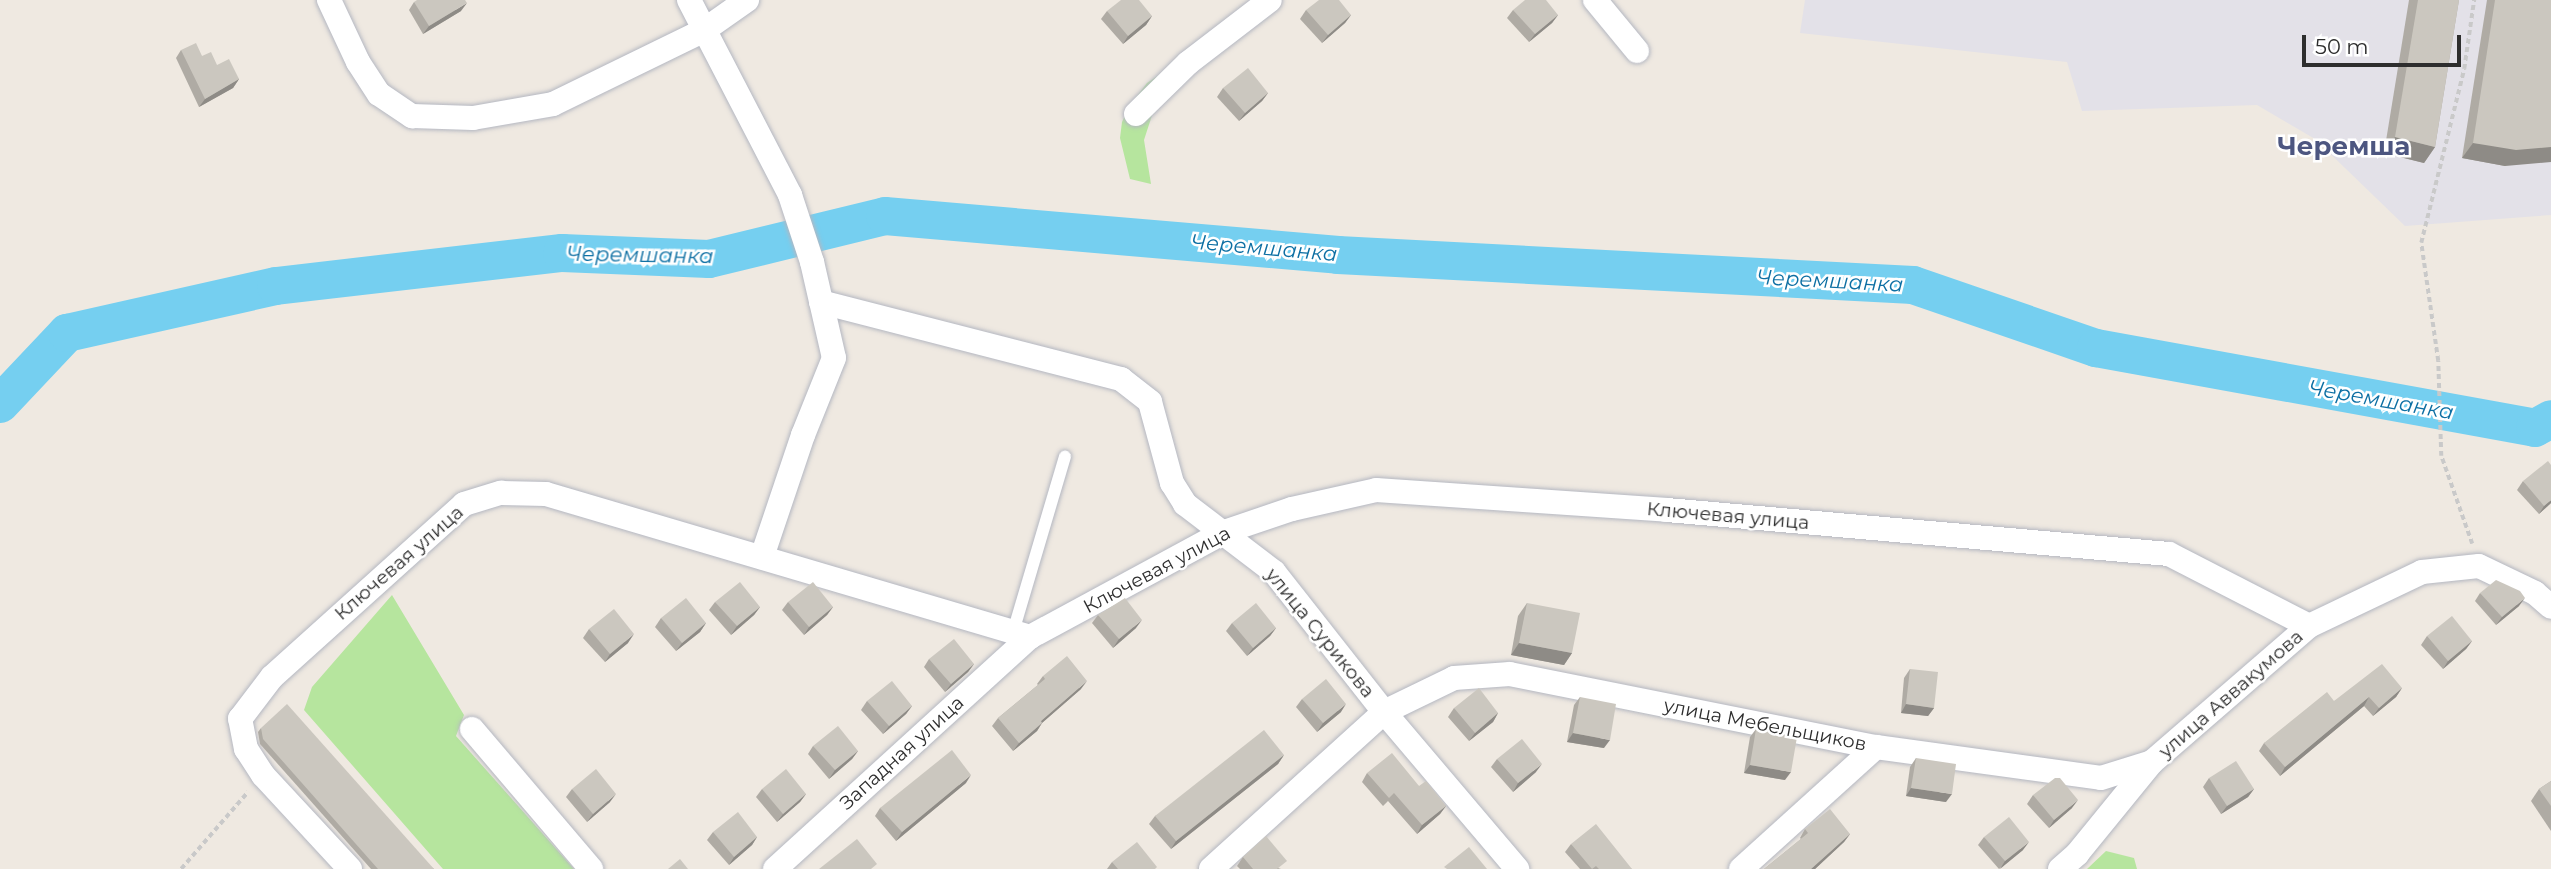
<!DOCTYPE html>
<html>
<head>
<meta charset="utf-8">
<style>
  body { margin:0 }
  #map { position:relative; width:2551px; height:869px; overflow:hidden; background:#efe9e1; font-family:Montserrat,sans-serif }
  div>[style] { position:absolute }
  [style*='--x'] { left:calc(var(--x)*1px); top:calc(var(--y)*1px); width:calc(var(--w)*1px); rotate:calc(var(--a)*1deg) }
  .industrial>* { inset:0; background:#e3e1e8 }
  .green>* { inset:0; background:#b6e59e }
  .river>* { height:38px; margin:-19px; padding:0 19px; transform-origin:19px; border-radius:19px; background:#75cff0 }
  .path>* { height:3.5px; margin-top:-1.75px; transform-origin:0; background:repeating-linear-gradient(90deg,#c9c9c9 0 5px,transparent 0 8.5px) }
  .roads { filter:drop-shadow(0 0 2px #b4b7c1) drop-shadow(0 0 2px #b4b7c1) }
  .lane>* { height:12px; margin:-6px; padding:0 6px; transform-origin:6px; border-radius:6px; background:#fff }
  .street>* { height:24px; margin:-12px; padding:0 12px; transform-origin:12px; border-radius:12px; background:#fff }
  .wall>* { inset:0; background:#afaba4 }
  .shaded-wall>* { inset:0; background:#8e8b86 }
  .building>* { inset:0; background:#cbc7bf }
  span { translate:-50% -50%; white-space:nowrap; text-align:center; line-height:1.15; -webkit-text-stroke:5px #fff; paint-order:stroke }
  .street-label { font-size:19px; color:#2e2e2e }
  .water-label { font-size:21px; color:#0d6fa3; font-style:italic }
  .district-label { font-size:26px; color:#4d5680; font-weight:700 }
  .scale { position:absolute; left:2302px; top:35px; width:159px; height:32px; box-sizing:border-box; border:4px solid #2e2e2e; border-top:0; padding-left:9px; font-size:21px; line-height:24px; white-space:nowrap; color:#2e2e2e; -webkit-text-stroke:5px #fff; paint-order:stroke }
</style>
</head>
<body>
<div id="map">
  <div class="industrial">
    <div style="clip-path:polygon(1805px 0,2551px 0,2551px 215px,2405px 226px,2315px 139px,2257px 105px,2082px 111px,2067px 62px,1800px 33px)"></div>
  </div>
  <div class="green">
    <div style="clip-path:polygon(1159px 75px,1156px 103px,1144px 140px,1151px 184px,1130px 179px,1120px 138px,1122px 122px,1130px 105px,1147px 83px)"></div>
    <div style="clip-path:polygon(392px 595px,464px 715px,456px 736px,574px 869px,443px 869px,304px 710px,312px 687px)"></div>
    <div style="clip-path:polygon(2106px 851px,2134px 858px,2137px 869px,2087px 869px)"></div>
  </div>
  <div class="river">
    <div style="--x:0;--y:404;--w:98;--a:-46.7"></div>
    <div style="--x:67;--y:333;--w:214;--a:-12.7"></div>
    <div style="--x:276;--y:286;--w:288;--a:-6.6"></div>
    <div style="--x:562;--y:253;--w:147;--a:2.3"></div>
    <div style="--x:709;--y:259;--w:181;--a:-13.7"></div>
    <div style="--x:885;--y:216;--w:455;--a:4.9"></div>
    <div style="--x:1338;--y:255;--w:576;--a:2.99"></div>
    <div style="--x:1913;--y:285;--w:194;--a:19"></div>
    <div style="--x:2096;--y:348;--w:446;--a:10.3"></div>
    <div style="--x:2535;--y:428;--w:18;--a:-29"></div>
  </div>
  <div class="path">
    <div style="--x:2472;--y:544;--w:93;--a:-109.4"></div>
    <div style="--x:2441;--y:456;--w:95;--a:-91.8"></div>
    <div style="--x:2438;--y:361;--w:119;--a:-98.2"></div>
    <div style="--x:2421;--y:243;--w:179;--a:-76.1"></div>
    <div style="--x:2464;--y:69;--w:70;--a:-81.8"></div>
    <div style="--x:181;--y:869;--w:102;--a:-49"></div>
  </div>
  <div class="roads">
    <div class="lane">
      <div style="--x:1013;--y:632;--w:183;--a:-73.5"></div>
    </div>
    <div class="street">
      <div style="--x:329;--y:0;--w:68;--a:64.9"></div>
      <div style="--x:358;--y:62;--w:38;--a:57"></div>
      <div style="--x:379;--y:94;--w:40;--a:34"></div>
      <div style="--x:412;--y:116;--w:61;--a:1.9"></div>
      <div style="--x:473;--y:118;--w:81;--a:-9.9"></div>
      <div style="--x:553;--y:104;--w:167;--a:-26"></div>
      <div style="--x:703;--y:31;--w:54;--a:-35.2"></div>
      <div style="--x:689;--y:0;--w:220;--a:62.6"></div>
      <div style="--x:790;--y:195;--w:71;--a:71.8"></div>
      <div style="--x:812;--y:262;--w:98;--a:77.1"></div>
      <div style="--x:834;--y:358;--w:83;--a:111.9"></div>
      <div style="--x:803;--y:435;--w:129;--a:108.6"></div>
      <div style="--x:1595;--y:0;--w:66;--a:50.5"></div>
      <div style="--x:1136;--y:114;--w:73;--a:-44.4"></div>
      <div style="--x:1188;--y:63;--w:103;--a:-37.5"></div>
      <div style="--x:821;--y:302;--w:310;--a:14.4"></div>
      <div style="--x:1121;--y:379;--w:37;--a:38"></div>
      <div style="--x:1150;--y:402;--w:84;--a:74.8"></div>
      <div style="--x:1172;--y:483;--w:25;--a:58"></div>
      <div style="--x:1185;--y:504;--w:112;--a:37.4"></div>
      <div style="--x:1274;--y:572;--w:178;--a:51.8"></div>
      <div style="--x:1384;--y:712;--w:206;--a:49.7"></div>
      <div style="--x:472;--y:729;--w:184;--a:49.6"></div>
      <div style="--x:350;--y:869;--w:128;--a:-132.8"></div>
      <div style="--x:263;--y:775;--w:31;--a:-123"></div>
      <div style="--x:246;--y:749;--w:31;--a:-101"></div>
      <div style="--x:240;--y:719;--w:53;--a:-52.7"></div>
      <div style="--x:272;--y:677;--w:258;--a:-42"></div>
      <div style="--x:464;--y:504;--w:39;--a:-17"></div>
      <div style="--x:501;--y:493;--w:45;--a:1.3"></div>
      <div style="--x:546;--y:494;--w:505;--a:16.46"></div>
      <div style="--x:1030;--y:637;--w:221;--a:-28.4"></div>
      <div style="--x:1224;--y:532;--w:72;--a:-18.7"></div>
      <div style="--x:1292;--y:509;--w:86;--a:-12.7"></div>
      <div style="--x:1376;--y:490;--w:292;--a:3.9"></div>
      <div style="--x:1667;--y:510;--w:504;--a:5.01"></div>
      <div style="--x:2169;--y:554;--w:157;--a:27.2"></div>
      <div style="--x:775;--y:869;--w:345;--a:-42.3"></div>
      <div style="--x:1211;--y:869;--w:234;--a:-42.2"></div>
      <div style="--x:1384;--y:712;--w:78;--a:-25.9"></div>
      <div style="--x:1454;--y:678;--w:56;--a:-4.1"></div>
      <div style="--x:1510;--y:674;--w:373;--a:11.3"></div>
      <div style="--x:1876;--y:747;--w:227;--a:7.8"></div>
      <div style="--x:2101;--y:778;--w:53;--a:-17.4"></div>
      <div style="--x:1741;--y:869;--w:182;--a:-42.1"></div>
      <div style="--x:2060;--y:869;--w:23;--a:-41"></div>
      <div style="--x:2077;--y:854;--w:119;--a:-50.8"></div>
      <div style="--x:2152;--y:762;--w:208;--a:-40.9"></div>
      <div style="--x:2309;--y:626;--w:125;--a:-25.5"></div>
      <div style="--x:2422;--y:572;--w:57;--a:-6"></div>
      <div style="--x:2479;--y:566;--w:62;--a:25.7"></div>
      <div style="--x:2535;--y:593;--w:21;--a:41"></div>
    </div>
  </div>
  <div class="wall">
    <div style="clip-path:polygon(2409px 0,2459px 0,2435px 147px,2424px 163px,2384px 153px)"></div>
    <div style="clip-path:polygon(2487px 0,2551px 0,2505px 166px,2462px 158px)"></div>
    <div style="clip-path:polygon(414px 2px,461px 11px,423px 34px,409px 10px)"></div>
    <div style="clip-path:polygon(1306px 10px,1351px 15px,1345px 23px,1322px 43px,1300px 19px)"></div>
    <div style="clip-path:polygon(1513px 10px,1558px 15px,1552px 23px,1529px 42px,1507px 18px)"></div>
    <div style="clip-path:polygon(1107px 11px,1152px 16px,1146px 25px,1123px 44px,1101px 19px)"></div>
    <div style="clip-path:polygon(181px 50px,202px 56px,239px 79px,233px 88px,199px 107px,176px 58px)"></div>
    <div style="clip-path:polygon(1223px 88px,1268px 93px,1262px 101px,1239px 121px,1217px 97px)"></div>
    <div style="clip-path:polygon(2523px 481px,2551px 503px,2539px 514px,2517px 490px)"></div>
    <div style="clip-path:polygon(2480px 593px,2519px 606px,2496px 625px,2475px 601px)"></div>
    <div style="clip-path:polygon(715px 602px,760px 607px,754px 615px,731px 635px,709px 610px)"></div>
    <div style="clip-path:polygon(788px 602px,833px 607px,827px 615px,804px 635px,782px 610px)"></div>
    <div style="clip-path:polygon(1527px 603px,1572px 653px,1564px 665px,1511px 655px,1518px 616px)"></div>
    <div style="clip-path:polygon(1098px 615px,1136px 628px,1113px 648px,1092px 623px)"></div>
    <div style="clip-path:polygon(661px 618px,706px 623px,700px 632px,676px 651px,655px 627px)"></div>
    <div style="clip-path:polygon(1232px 623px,1276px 628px,1270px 636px,1247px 656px,1226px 631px)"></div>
    <div style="clip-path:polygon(589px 629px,628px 643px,605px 662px,583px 638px)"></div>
    <div style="clip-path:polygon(2427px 636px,2472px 641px,2466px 649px,2443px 669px,2421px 645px)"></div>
    <div style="clip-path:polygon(929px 659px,974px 664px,968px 672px,945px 692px,924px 667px)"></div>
    <div style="clip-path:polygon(1910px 669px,1934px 708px,1928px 716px,1901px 713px,1904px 678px)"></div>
    <div style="clip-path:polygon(1043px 676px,1081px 689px,1042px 723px,1037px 731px,1013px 751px,992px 726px,998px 718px,1038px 685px,1037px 684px)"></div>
    <div style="clip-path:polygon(2402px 688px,2396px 697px,2373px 716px,2364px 706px,2280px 776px,2259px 751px,2264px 743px,2334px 701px)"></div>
    <div style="clip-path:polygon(1580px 697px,1604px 748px,1567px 742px,1574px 705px)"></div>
    <div style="clip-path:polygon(1302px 699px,1341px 712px,1317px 732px,1296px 707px)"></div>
    <div style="clip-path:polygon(867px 701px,912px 706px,906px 714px,883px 734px,861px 710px)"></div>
    <div style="clip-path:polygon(1454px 708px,1498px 713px,1493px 722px,1469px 741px,1448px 717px)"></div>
    <div style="clip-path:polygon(261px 728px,434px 869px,371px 869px,260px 744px,258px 732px)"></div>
    <div style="clip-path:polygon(1756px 729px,1785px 780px,1744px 773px,1750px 737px)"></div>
    <div style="clip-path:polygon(813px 746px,858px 751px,852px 759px,829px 779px,808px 754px)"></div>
    <div style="clip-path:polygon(1284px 755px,1278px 764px,1171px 849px,1149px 824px,1155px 816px)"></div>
    <div style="clip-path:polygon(1916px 758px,1946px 802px,1906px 796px,1910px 767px)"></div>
    <div style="clip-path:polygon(1497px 759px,1536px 772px,1513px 792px,1491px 767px)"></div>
    <div style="clip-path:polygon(1367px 773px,1419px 786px,1446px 806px,1440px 814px,1417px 834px,1388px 801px,1383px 806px,1362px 782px)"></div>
    <div style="clip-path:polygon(2209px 778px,2254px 789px,2248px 797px,2221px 814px,2203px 787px)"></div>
    <div style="clip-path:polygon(2551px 781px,2551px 831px,2531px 801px,2539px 789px)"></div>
    <div style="clip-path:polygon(966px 783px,896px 841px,875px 816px,880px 808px)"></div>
    <div style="clip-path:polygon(572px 789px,610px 802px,587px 822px,566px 797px)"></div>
    <div style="clip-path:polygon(762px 789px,806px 794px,800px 802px,777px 822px,756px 797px)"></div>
    <div style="clip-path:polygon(2033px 795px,2072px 808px,2049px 828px,2027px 804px)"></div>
    <div style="clip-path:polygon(1805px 829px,1850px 834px,1844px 842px,1815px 869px,1764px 869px,1801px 839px,1800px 838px)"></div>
    <div style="clip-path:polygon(713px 832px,757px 837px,752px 845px,729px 865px,707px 840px)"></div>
    <div style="clip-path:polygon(1984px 837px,2023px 850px,1999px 869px,1978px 845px)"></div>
    <div style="clip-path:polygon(1571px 844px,1632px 869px,1580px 869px,1565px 852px)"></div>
    <div style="clip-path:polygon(1243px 857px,1281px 869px,1240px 869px,1237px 866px)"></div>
    <div style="clip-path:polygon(1112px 862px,1155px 869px,1107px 869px)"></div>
  </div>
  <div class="shaded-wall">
    <div style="clip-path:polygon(467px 3px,461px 11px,423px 34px,429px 26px)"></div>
    <div style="clip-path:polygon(1351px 15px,1345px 23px,1322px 43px,1328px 35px)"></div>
    <div style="clip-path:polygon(1558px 15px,1552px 23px,1529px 42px,1535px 34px)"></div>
    <div style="clip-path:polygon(1152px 16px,1146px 25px,1123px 44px,1128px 36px)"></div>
    <div style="clip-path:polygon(239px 79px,233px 88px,199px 107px,205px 99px)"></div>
    <div style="clip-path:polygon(1268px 93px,1262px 101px,1239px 121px,1245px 113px)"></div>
    <div style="clip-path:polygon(2395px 137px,2435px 147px,2424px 163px,2384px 153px)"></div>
    <div style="clip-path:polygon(2473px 143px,2551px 147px,2551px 162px,2505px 166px,2462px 158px)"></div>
    <div style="clip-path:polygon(2551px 500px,2551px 503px,2539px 514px,2544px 506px)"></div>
    <div style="clip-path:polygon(2525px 598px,2519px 606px,2496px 625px,2502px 617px)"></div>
    <div style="clip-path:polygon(760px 607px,754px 615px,731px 635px,737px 626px)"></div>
    <div style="clip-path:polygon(833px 607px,827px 615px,804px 635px,809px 627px)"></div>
    <div style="clip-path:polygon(1142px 620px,1136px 628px,1113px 648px,1119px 639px)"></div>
    <div style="clip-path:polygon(706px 623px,700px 632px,676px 651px,682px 643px)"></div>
    <div style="clip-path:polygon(1276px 628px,1270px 636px,1247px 656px,1253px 648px)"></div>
    <div style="clip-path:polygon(634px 634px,628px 643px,605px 662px,610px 654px)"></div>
    <div style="clip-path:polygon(2472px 641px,2466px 649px,2443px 669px,2448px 661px)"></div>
    <div style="clip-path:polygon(1519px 643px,1572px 653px,1564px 665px,1511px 655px)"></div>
    <div style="clip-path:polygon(974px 664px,968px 672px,945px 692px,951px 684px)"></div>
    <div style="clip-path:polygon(1087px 681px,1081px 689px,1035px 729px,1041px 721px)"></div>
    <div style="clip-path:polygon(2402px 688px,2396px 697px,2373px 716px,2379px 708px)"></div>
    <div style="clip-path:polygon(2369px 697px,2364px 706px,2280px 776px,2285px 767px)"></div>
    <div style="clip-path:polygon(1346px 704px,1341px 712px,1317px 732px,1323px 723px)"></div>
    <div style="clip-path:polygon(1906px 704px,1934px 708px,1928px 716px,1901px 713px)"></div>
    <div style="clip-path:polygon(912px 706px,906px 714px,883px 734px,889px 726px)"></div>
    <div style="clip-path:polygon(1498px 713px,1493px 722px,1469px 741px,1475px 733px)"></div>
    <div style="clip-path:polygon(1042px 723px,1037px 731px,1013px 751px,1019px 743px)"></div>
    <div style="clip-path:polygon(1573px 733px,1610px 740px,1604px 748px,1567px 742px)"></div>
    <div style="clip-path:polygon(858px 751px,852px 759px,829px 779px,835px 770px)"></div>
    <div style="clip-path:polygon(1284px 755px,1278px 764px,1171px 849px,1176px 841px)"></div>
    <div style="clip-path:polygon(1542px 764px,1536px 772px,1513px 792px,1518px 783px)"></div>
    <div style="clip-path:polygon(1750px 765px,1791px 772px,1785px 780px,1744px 773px)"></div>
    <div style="clip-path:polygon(971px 775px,966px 783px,896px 841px,902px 832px)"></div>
    <div style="clip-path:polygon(1911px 788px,1952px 794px,1946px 802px,1906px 796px)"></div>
    <div style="clip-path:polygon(2254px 789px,2248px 797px,2221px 814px,2227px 806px)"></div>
    <div style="clip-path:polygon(616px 794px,610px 802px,587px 822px,593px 814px)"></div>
    <div style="clip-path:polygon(806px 794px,800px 802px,777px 822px,783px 814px)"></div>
    <div style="clip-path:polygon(2078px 800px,2072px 808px,2049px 828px,2054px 820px)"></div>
    <div style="clip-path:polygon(1446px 806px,1440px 814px,1417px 834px,1422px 825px)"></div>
    <div style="clip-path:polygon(1850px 834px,1844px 842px,1815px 869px,1811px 869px)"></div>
    <div style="clip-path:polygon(757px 837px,752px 845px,729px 865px,734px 857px)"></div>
    <div style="clip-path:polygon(2029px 842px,2023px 850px,2000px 869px,2005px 861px)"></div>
  </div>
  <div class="building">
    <div style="clip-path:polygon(417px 0,465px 0,467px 3px,429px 26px,414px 2px)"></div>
    <div style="clip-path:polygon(1121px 0,1139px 0,1152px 16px,1128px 36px,1107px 11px)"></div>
    <div style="clip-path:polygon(1319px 0,1339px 0,1351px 15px,1328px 35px,1306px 10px)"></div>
    <div style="clip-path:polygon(1525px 0,1546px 0,1558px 15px,1535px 34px,1513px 10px)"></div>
    <div style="clip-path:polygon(2418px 0,2459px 0,2435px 147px,2395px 137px)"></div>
    <div style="clip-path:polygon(2495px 0,2551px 0,2551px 147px,2516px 150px,2473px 143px)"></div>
    <div style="clip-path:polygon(196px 43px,202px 56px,211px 52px,217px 65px,229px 59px,239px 79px,205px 99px,181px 50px)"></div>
    <div style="clip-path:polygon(1248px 68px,1268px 93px,1245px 113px,1223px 88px)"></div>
    <div style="clip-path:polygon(2548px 461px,2551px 465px,2551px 500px,2544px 506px,2523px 481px)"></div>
    <div style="clip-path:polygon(2496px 580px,2520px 591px,2525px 598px,2502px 617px,2480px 593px)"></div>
    <div style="clip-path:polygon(740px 582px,760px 607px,737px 626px,715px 602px)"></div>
    <div style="clip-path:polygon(813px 582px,833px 607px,809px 627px,788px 602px)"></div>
    <div style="clip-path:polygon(686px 598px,706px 623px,682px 643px,661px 618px)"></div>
    <div style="clip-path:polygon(1125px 598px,1142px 620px,1119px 639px,1098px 615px)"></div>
    <div style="clip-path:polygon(1256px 603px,1276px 628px,1253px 648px,1232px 623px)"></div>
    <div style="clip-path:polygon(1527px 603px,1580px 613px,1572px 653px,1519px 643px)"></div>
    <div style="clip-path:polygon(614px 609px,634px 634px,610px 654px,589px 629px)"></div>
    <div style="clip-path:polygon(2452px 616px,2472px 641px,2448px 661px,2427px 636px)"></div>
    <div style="clip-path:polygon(954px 639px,974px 664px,951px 684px,929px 659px)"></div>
    <div style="clip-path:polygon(1067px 656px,1087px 681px,1041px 721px,1042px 723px,1019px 743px,998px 718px,1045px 679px,1043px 676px)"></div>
    <div style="clip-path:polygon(2382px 664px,2402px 688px,2379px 708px,2369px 697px,2285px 767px,2264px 743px,2327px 692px,2334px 701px)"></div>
    <div style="clip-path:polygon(1910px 669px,1938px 672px,1934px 708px,1906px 704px)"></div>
    <div style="clip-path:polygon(1326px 679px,1346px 704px,1323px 723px,1302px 699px)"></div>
    <div style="clip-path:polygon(892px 681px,912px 706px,889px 726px,867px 701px)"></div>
    <div style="clip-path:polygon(1479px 688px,1498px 713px,1475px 733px,1454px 708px)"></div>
    <div style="clip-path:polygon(1580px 697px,1616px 704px,1610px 740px,1573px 733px)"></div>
    <div style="clip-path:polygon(287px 704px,434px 869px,378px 869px,263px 739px,261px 728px)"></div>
    <div style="clip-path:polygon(838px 726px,858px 751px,835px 770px,813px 746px)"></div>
    <div style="clip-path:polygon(1756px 729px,1797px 737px,1791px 772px,1750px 765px)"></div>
    <div style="clip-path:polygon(1264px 730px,1284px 755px,1176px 841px,1155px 816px)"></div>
    <div style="clip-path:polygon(1522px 739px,1542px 764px,1518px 783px,1497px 759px)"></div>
    <div style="clip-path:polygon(952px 750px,971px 775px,902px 832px,880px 808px)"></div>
    <div style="clip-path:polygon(1392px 753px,1419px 786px,1426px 781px,1446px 806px,1422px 825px,1394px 793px,1389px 798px,1367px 773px)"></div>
    <div style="clip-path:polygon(1916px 758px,1956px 764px,1952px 794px,1911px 788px)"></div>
    <div style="clip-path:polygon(2236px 761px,2254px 789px,2227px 806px,2209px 778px)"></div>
    <div style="clip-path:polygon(596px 769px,616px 794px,593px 814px,572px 789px)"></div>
    <div style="clip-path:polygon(786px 769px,806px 794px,783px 814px,762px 789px)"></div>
    <div style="clip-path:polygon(2055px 778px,2060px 778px,2078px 800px,2054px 820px,2033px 795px)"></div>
    <div style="clip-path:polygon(2551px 781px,2551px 806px,2539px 789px)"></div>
    <div style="clip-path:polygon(1830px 809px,1850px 834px,1811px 869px,1764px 869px,1808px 833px,1805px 829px)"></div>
    <div style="clip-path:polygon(738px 812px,757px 837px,734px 857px,713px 832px)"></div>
    <div style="clip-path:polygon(2009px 817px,2029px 842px,2005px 861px,1984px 837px)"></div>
    <div style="clip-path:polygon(1596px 824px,1632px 869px,1599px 869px,1596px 866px,1592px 869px,1571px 844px)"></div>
    <div style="clip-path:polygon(1266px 836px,1287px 861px,1277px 869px,1253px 869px,1243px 857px)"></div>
    <div style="clip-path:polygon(857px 839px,877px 864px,871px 869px,819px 869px)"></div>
    <div style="clip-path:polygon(1137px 842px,1157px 867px,1155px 869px,1118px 869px,1112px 862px)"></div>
    <div style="clip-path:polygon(1469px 847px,1487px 869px,1447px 869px,1444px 867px)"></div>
    <div style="clip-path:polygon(680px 859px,688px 869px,668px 869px)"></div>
  </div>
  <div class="street-label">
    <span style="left:1728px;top:516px;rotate:5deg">Ключевая улица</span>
    <span style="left:399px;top:563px;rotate:-41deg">Ключевая улица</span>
    <span style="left:1157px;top:570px;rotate:-28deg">Ключевая улица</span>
    <span style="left:1320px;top:633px;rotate:51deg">улица Сурикова</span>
    <span style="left:2231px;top:694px;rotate:-41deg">улица Аввакумова</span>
    <span style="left:1765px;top:725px;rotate:11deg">улица Мебельщиков</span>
    <span style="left:902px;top:753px;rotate:-42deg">Западная улица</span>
  </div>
  <div class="water-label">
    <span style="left:1264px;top:248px;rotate:5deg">Черемшанка</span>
    <span style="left:640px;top:255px;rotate:1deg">Черемшанка</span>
    <span style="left:1830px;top:281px;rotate:3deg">Черемшанка</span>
    <span style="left:2381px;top:400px;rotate:10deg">Черемшанка</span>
  </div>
  <div class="district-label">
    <span style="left:2344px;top:147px">Черемша</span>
  </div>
  <div class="scale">50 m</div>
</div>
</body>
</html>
